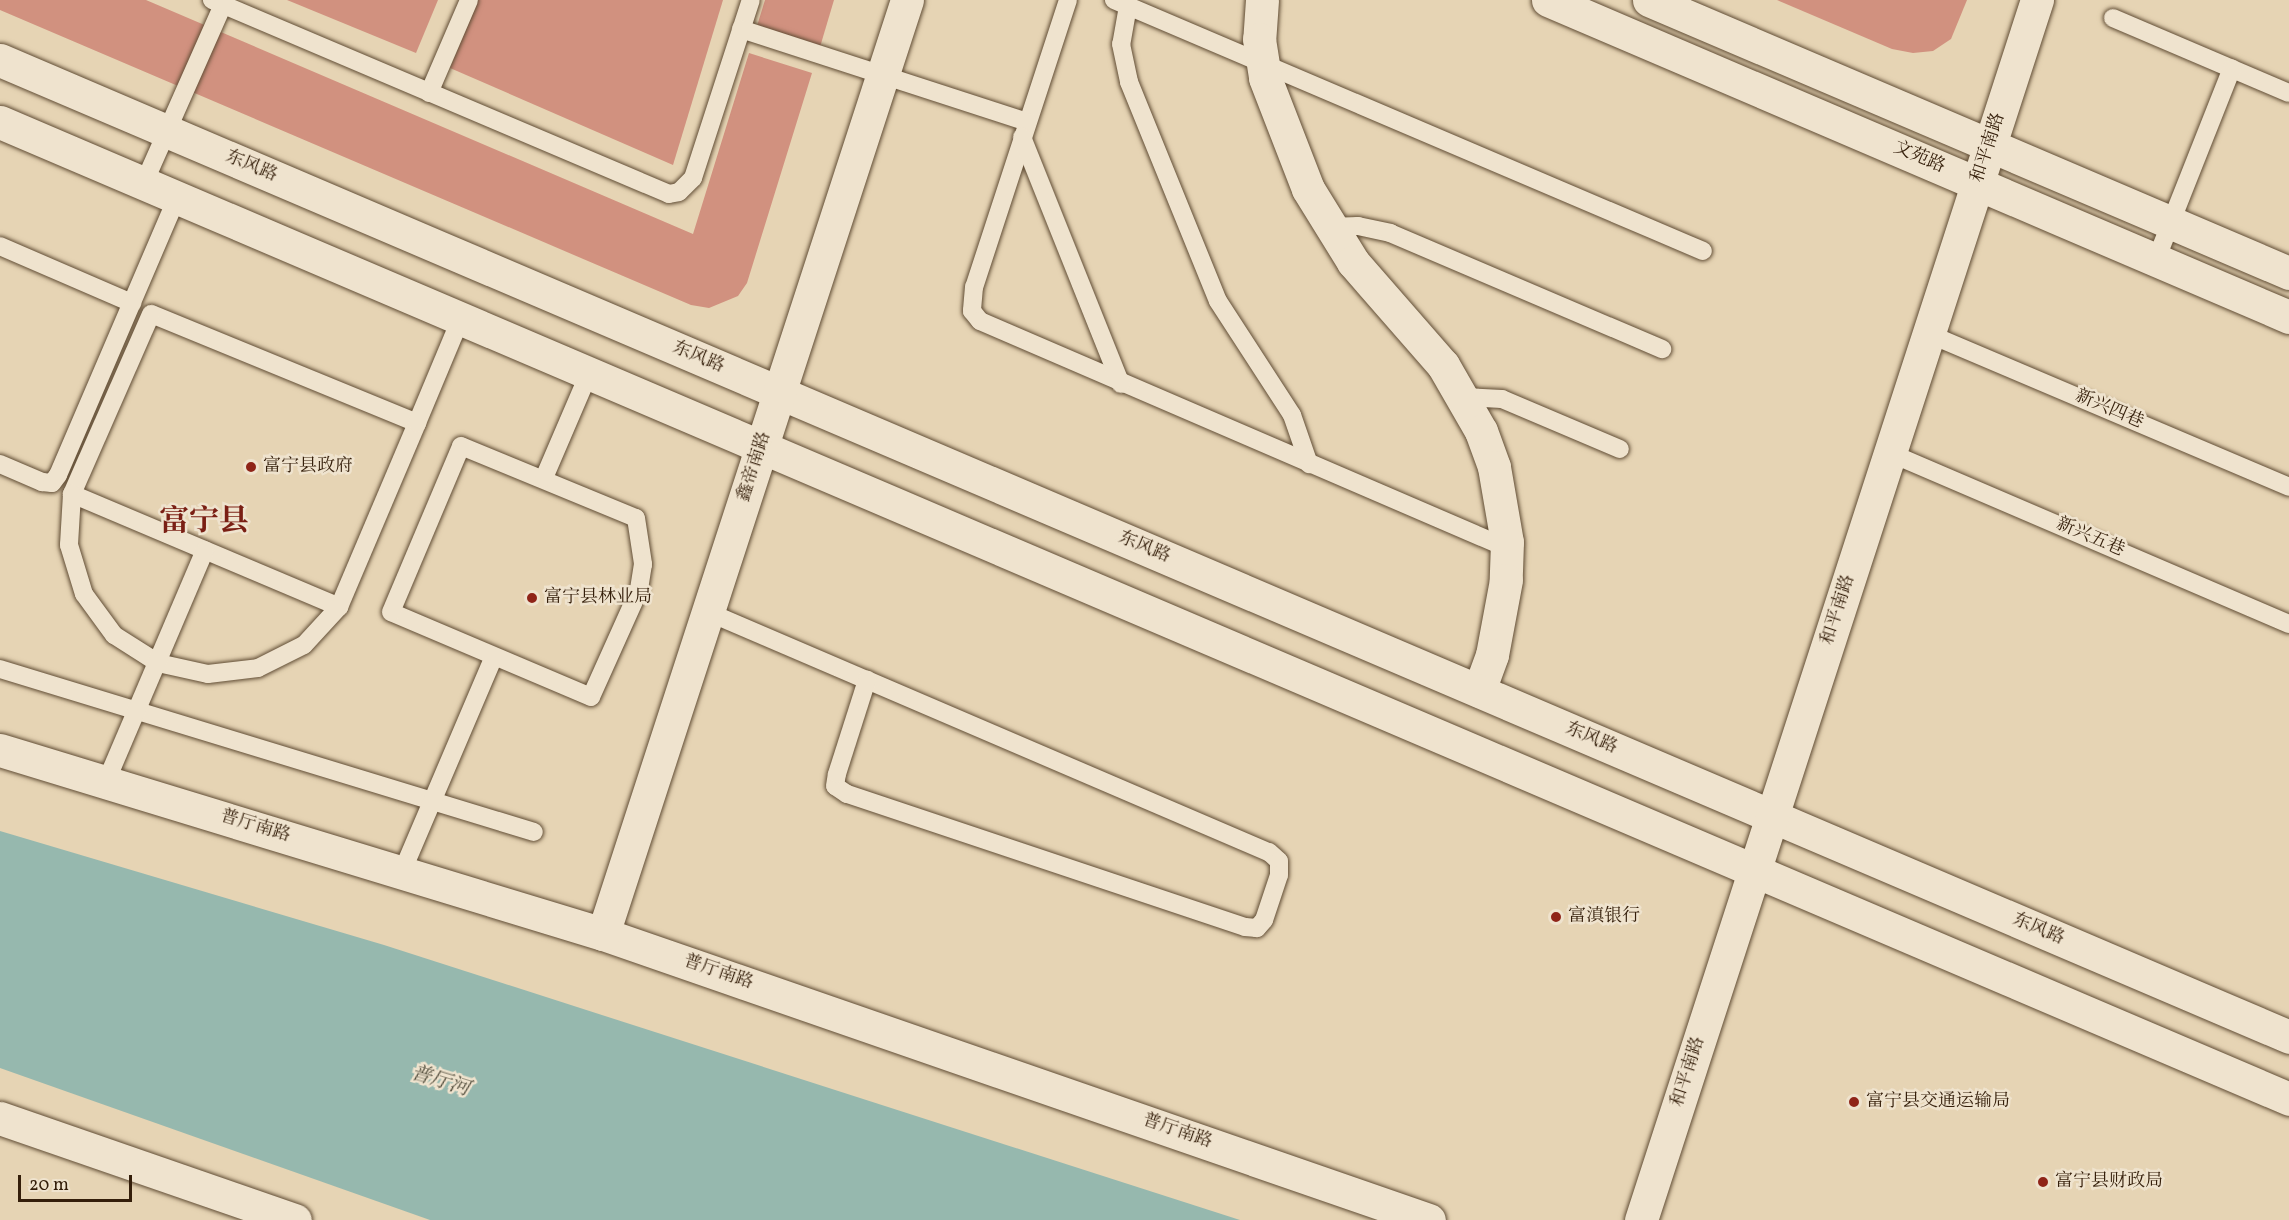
<!DOCTYPE html>
<html>
<head>
<meta charset="utf-8">
<style>
  body { margin:0 }
  #map { position:relative; width:2289px; height:1220px; overflow:hidden; background:#e6d4b4; font-family:Vollkorn,"Noto Serif SC",serif }
  div>[style] { position:absolute }
  [style*='--x'] { left:calc(var(--x)*1px); top:calc(var(--y)*1px); width:calc(var(--w)*1px); rotate:calc(var(--a)*1deg) }
  .water>* { inset:0; background:#96b8ae }
  .building>* { inset:0; background:#d1917f }
  .roads { filter:drop-shadow(0 0 2px #604c34) drop-shadow(0 0 2px #604c34) }
  .lane>* { height:18px; margin:-9px; padding:0 9px; transform-origin:9px; border-radius:9px; background:#efe3ce }
  .street>* { height:33px; margin:-16.5px; padding:0 16.5px; transform-origin:16.5px; border-radius:16.5px; background:#efe3ce }
  .secondary>* { height:33px; margin:-16.5px; padding:0 16.5px; transform-origin:16.5px; border-radius:16.5px; background:#efe3ce }
  .dots>* { width:16px; height:16px; translate:-50% -50%; box-sizing:border-box; border:3px solid #efe3ce; border-radius:50% }
  span { translate:-50% -50%; white-space:nowrap; text-align:center; line-height:1.15; -webkit-text-stroke:5px #efe3ce; paint-order:stroke }
  .street-label { font-size:18px; color:#341e0a }
  .poi-label { font-size:18px; color:#341e0a }
  .left { translate:0 -50%; text-align:left }
  .water-label { font-size:20px; color:#514c3b; font-style:italic }
  .town-label { font-size:30px; color:#7a1f14; font-weight:700 }
  .scale { position:absolute; left:18px; top:1175px; width:114px; height:27px; box-sizing:border-box; border:3px solid #341e0a; border-top:0; padding-left:8px; font-size:18px; line-height:21px; white-space:nowrap; color:#341e0a; -webkit-text-stroke:4px #efe3ce; paint-order:stroke }
</style>
</head>
<body>
<div id="map">
  <div class="water">
    <div style="clip-path:polygon(0 831px,384px 945px,1240px 1220px,430px 1220px,0 1068px)"></div>
  </div>
  <div class="building">
    <div style="clip-path:polygon(0 0,146px 0,693px 234px,749px 53px,812px 73px,747px 283px,738px 296px,709px 308px,691px 305px,0 10px)"></div>
    <div style="clip-path:polygon(287px 0,438px 0,416px 53px)"></div>
    <div style="clip-path:polygon(478px 0,723px 0,673px 165px,450px 68px)"></div>
    <div style="clip-path:polygon(765px 0,834px 0,820px 47px,757px 26px)"></div>
    <div style="clip-path:polygon(1777px 0,1967px 0,1951px 39px,1933px 51px,1913px 53px,1892px 49px)"></div>
  </div>
  <div class="roads">
    <div class="lane">
      <div style="--x:212;--y:0;--w:496;--a:23"></div>
      <div style="--x:669;--y:194;--w:10;--a:-11"></div>
      <div style="--x:679;--y:192;--w:20;--a:-45"></div>
      <div style="--x:693;--y:178;--w:187;--a:-72"></div>
      <div style="--x:1068;--y:0;--w:302;--a:108.1"></div>
      <div style="--x:974;--y:287;--w:24;--a:95"></div>
      <div style="--x:972;--y:311;--w:13;--a:51"></div>
      <div style="--x:980;--y:321;--w:574;--a:23.3"></div>
      <div style="--x:1114;--y:0;--w:640;--a:23.08"></div>
      <div style="--x:1128;--y:6;--w:39;--a:100"></div>
      <div style="--x:1121;--y:44;--w:39;--a:78"></div>
      <div style="--x:1129;--y:82;--w:236;--a:67.9"></div>
      <div style="--x:1218;--y:301;--w:136;--a:57"></div>
      <div style="--x:1292;--y:415;--w:52;--a:70.9"></div>
      <div style="--x:2113;--y:18;--w:191;--a:23.1"></div>
      <div style="--x:741;--y:29;--w:301;--a:18"></div>
      <div style="--x:429;--y:93;--w:101;--a:-66.7"></div>
      <div style="--x:1022;--y:137;--w:266;--a:68.2"></div>
      <div style="--x:144;--y:183;--w:195;--a:-66.1"></div>
      <div style="--x:1329;--y:227;--w:29;--a:-2"></div>
      <div style="--x:1358;--y:226;--w:33;--a:12"></div>
      <div style="--x:1390;--y:233;--w:296;--a:23.1"></div>
      <div style="--x:0;--y:246;--w:144;--a:23.4"></div>
      <div style="--x:2156;--y:260;--w:206;--a:-68.4"></div>
      <div style="--x:1929;--y:334;--w:391;--a:23"></div>
      <div style="--x:1464;--y:397;--w:38;--a:3"></div>
      <div style="--x:1502;--y:399;--w:128;--a:23"></div>
      <div style="--x:417;--y:423;--w:287;--a:-157.7"></div>
      <div style="--x:151;--y:314;--w:197;--a:113.7"></div>
      <div style="--x:72;--y:494;--w:290;--a:22.9"></div>
      <div style="--x:339;--y:607;--w:200;--a:-67"></div>
      <div style="--x:417;--y:423;--w:114;--a:-67.3"></div>
      <div style="--x:461;--y:446;--w:189;--a:22.4"></div>
      <div style="--x:636;--y:518;--w:47;--a:81.3"></div>
      <div style="--x:643;--y:564;--w:26;--a:99"></div>
      <div style="--x:639;--y:590;--w:117;--a:114.2"></div>
      <div style="--x:591;--y:697;--w:217;--a:-157"></div>
      <div style="--x:391;--y:612;--w:180;--a:-67.1"></div>
      <div style="--x:1890;--y:453;--w:434;--a:23.2"></div>
      <div style="--x:0;--y:464;--w:46;--a:23.2"></div>
      <div style="--x:42;--y:482;--w:10;--a:6"></div>
      <div style="--x:52;--y:483;--w:10;--a:-53"></div>
      <div style="--x:58;--y:475;--w:302;--a:-66.8"></div>
      <div style="--x:544;--y:478;--w:114;--a:-66.8"></div>
      <div style="--x:72;--y:494;--w:51;--a:93.4"></div>
      <div style="--x:69;--y:545;--w:51;--a:73"></div>
      <div style="--x:84;--y:594;--w:51;--a:53.8"></div>
      <div style="--x:114;--y:635;--w:52;--a:32.5"></div>
      <div style="--x:158;--y:663;--w:51;--a:12.4"></div>
      <div style="--x:208;--y:674;--w:50;--a:-6.8"></div>
      <div style="--x:258;--y:668;--w:51;--a:-26.6"></div>
      <div style="--x:304;--y:645;--w:52;--a:-47.4"></div>
      <div style="--x:708;--y:612;--w:173;--a:23.2"></div>
      <div style="--x:867;--y:680;--w:437;--a:23.2"></div>
      <div style="--x:1269;--y:852;--w:13;--a:42"></div>
      <div style="--x:1279;--y:861;--w:14;--a:90"></div>
      <div style="--x:1279;--y:875;--w:47;--a:108.4"></div>
      <div style="--x:1264;--y:920;--w:11;--a:131"></div>
      <div style="--x:1257;--y:928;--w:12;--a:-175"></div>
      <div style="--x:1245;--y:927;--w:420;--a:-161.5"></div>
      <div style="--x:847;--y:794;--w:14;--a:-146"></div>
      <div style="--x:835;--y:786;--w:12;--a:-81"></div>
      <div style="--x:837;--y:774;--w:99;--a:-72.3"></div>
      <div style="--x:0;--y:669;--w:558;--a:16.97"></div>
      <div style="--x:106;--y:782;--w:252;--a:-66.9"></div>
      <div style="--x:402;--y:872;--w:232;--a:-66.9"></div>
    </div>
    <div class="street">
      <div style="--x:1262;--y:0;--w:39;--a:94"></div>
      <div style="--x:1259;--y:39;--w:39;--a:81"></div>
      <div style="--x:1265;--y:78;--w:119;--a:68.8"></div>
      <div style="--x:1308;--y:189;--w:86;--a:58.3"></div>
      <div style="--x:1353;--y:262;--w:137;--a:48.9"></div>
      <div style="--x:1443;--y:365;--w:76;--a:60.1"></div>
      <div style="--x:1481;--y:431;--w:38;--a:70"></div>
      <div style="--x:1494;--y:467;--w:76;--a:80.2"></div>
      <div style="--x:1507;--y:542;--w:38;--a:92"></div>
      <div style="--x:1506;--y:580;--w:76;--a:100.6"></div>
      <div style="--x:1492;--y:655;--w:38;--a:110"></div>
      <div style="--x:0;--y:1118;--w:312;--a:19.1"></div>
    </div>
    <div class="secondary">
      <div style="--x:1548;--y:0;--w:806;--a:23.16"></div>
      <div style="--x:1649;--y:0;--w:696;--a:23.1"></div>
      <div style="--x:0;--y:60;--w:2489;--a:23.11"></div>
      <div style="--x:0;--y:122;--w:2489;--a:23.11"></div>
      <div style="--x:0;--y:750;--w:630;--a:16.97"></div>
      <div style="--x:603;--y:934;--w:874;--a:19.1"></div>
      <div style="--x:603;--y:934;--w:982;--a:-71.97"></div>
      <div style="--x:1641;--y:1220;--w:1283;--a:-72.02"></div>
    </div>
  </div>
  <div class="dots">
    <div style="left:251px;top:467px;background:#8f2418"></div>
    <div style="left:532px;top:598px;background:#8f2418"></div>
    <div style="left:1556px;top:917px;background:#8f2418"></div>
    <div style="left:1854px;top:1102px;background:#8f2418"></div>
    <div style="left:2043px;top:1182px;background:#8f2418"></div>
  </div>
  <div class="street-label">
    <span style="left:1989px;top:148px;rotate:-72deg">和平南路</span>
    <span style="left:1919px;top:158px;rotate:23deg">文苑路</span>
    <span style="left:251px;top:167px;rotate:23deg">东风路</span>
    <span style="left:698px;top:358px;rotate:23deg">东风路</span>
    <span style="left:2109px;top:410px;rotate:23deg">新兴四巷</span>
    <span style="left:755px;top:467px;rotate:-72deg">鑫帝南路</span>
    <span style="left:2090px;top:538px;rotate:23deg">新兴五巷</span>
    <span style="left:1144px;top:548px;rotate:23deg">东风路</span>
    <span style="left:1839px;top:610px;rotate:-72deg">和平南路</span>
    <span style="left:1591px;top:739px;rotate:23deg">东风路</span>
    <span style="left:255px;top:827px;rotate:17deg">普厅南路</span>
    <span style="left:2038px;top:930px;rotate:23deg">东风路</span>
    <span style="left:718px;top:973px;rotate:19deg">普厅南路</span>
    <span style="left:1689px;top:1072px;rotate:-72deg">和平南路</span>
    <span style="left:1177px;top:1132px;rotate:19deg">普厅南路</span>
  </div>
  <div class="poi-label">
    <span class="left" style="left:263px;top:467px">富宁县政府</span>
    <span class="left" style="left:544px;top:598px">富宁县林业局</span>
    <span class="left" style="left:1568px;top:917px">富滇银行</span>
    <span class="left" style="left:1866px;top:1102px">富宁县交通运输局</span>
    <span class="left" style="left:2055px;top:1182px">富宁县财政局</span>
  </div>
  <div class="water-label">
    <span style="left:440px;top:1082px;rotate:17deg">普厅河</span>
  </div>
  <div class="town-label">
    <span style="left:204px;top:522px">富宁县</span>
  </div>
  <div class="scale">20 m</div>
</div>
</body>
</html>
